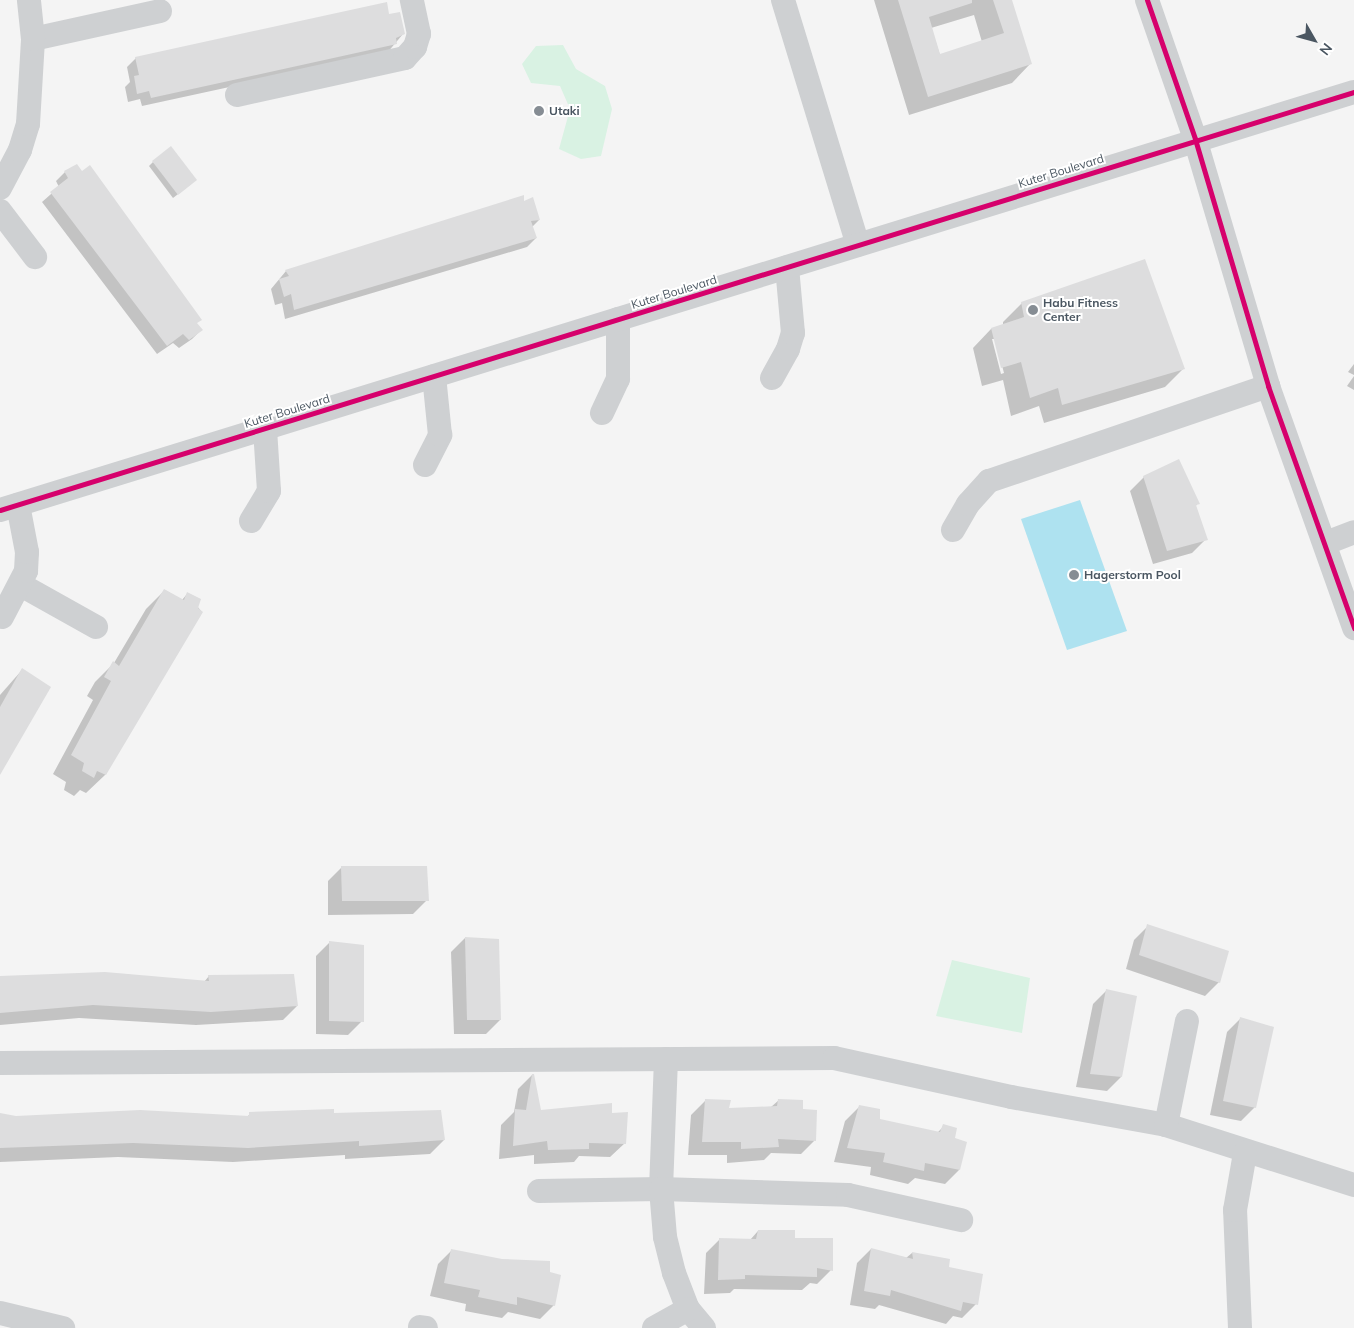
<!DOCTYPE html>
<html>
<head>
<meta charset="utf-8">
<style>
  body { margin:0 }
  #map { position:relative; width:1354px; height:1328px; overflow:hidden; background:#f4f4f4; font-family:Mulish,sans-serif }
  div>[style] { position:absolute }
  [style*='--x'] { left:calc(var(--x)*1px); top:calc(var(--y)*1px); width:calc(var(--w)*1px); rotate:calc(var(--a)*1deg) }
  .green>* { inset:0; background:#d9f2e3 }
  .water>* { inset:0; background:#aee2f0 }
  .shadow>* { inset:0; background:#0003 }
  .building>* { inset:0; background:#ddddde }
  .minor>* { height:24px; margin:-12px; padding:0 12px; transform-origin:12px; border-radius:12px; background:#ced0d2 }
  .cycleway>* { height:5px; margin:-2.5px; padding:0 2.5px; transform-origin:2.5px; border-radius:2.5px; background:#d6006c }
  .dots>* { width:14px; height:14px; translate:-50% -50%; box-sizing:border-box; border:2px solid #fff; border-radius:50% }
  span { translate:-50% -50%; white-space:nowrap; text-align:center; line-height:1.15; -webkit-text-stroke:4px #fff; paint-order:stroke }
  .poi-label { font-size:12px; color:#4a5661; font-weight:700 }
  .left { translate:0 -50%; text-align:left }
  .street-label { font-size:12px; color:#4a5661 }
  .north { position:absolute; left:1289px; top:15px; width:50px; height:50px; -webkit-text-stroke:4px #fff; paint-order:stroke; rotate:128deg; font-size:14px; font-weight:700; line-height:20px; text-align:center; color:#4a5661 }
  .north::after { content:''; display:block; margin:auto; width:18px; height:22px; background:#4a5661; clip-path:polygon(50% 0,100% 100%,50% 72%,0 100%) }
</style>
</head>
<body>
<div id="map">
  <div class="green">
    <div style="clip-path:polygon(563px 45px,576px 69px,605px 86px,612px 109px,601px 156px,581px 159px,559px 149px,570px 109px,560px 86px,531px 83px,522px 64px,536px 46px)"></div>
    <div style="clip-path:polygon(952px 960px,1030px 978px,1022px 1033px,936px 1016px)"></div>
  </div>
  <div class="water">
    <div style="clip-path:polygon(1080px 500px,1127px 631px,1067px 650px,1021px 519px)"></div>
  </div>
  <div class="shadow">
    <div style="clip-path:polygon(evenodd,874px 0,1010px 0,1030px 64px,1012px 83px,909px 115px,874px 0,974px 15px,982px 42px,940px 55px,931px 28px,974px 15px)"></div>
    <div style="clip-path:polygon(388px 15px,403px 34px,387px 53px,142px 106px,140px 99px,128px 102px,125px 87px,130px 82px,127px 67px,136px 58px)"></div>
    <div style="clip-path:polygon(153px 162px,191px 184px,173px 198px,149px 166px)"></div>
    <div style="clip-path:polygon(65px 172px,201px 330px,192px 339px,179px 348px,173px 343px,157px 354px,42px 202px,59px 187px,56px 181px)"></div>
    <div style="clip-path:polygon(522px 197px,522px 203px,539px 220px,532px 227px,536px 238px,527px 247px,285px 319px,282px 303px,275px 305px,271px 289px,286px 271px)"></div>
    <div style="clip-path:polygon(evenodd,1022px 303px,1183px 369px,1165px 387px,1044px 423px,1039px 406px,1011px 416px,1003px 380px,982px 386px,973px 348px,991px 329px,1003px 326px,1003px 322px,1022px 303px,992px 339px,995px 339px,1004px 373px,1001px 374px,992px 339px)"></div>
    <div style="clip-path:polygon(1354px 364px,1354px 375px,1348px 372px)"></div>
    <div style="clip-path:polygon(1354px 376px,1354px 390px,1347px 386px)"></div>
    <div style="clip-path:polygon(1144px 477px,1198px 503px,1195px 507px,1206px 539px,1192px 553px,1153px 564px,1130px 491px)"></div>
    <div style="clip-path:polygon(165px 590px,182px 600px,187px 594px,202px 612px,105px 775px,86px 793px,80px 790px,74px 796px,64px 790px,66px 782px,53px 774px,93px 700px,87px 696px,95px 682px,114px 663px,146px 609px)"></div>
    <div style="clip-path:polygon(22px 670px,0 772px,0 695px)"></div>
    <div style="clip-path:polygon(342px 867px,427px 900px,413px 914px,328px 915px,328px 881px)"></div>
    <div style="clip-path:polygon(1148px 926px,1219px 982px,1205px 996px,1126px 969px,1134px 940px)"></div>
    <div style="clip-path:polygon(465px 938px,500px 1020px,486px 1034px,454px 1034px,451px 952px)"></div>
    <div style="clip-path:polygon(330px 942px,362px 1021px,348px 1035px,316px 1034px,316px 956px)"></div>
    <div style="clip-path:polygon(209px 976px,297px 1006px,283px 1020px,196px 1025px,79px 1018px,0 1025px,0 977px,204px 982px)"></div>
    <div style="clip-path:polygon(1107px 990px,1121px 1077px,1107px 1091px,1076px 1087px,1093px 1004px)"></div>
    <div style="clip-path:polygon(1241px 1018px,1255px 1107px,1241px 1121px,1210px 1115px,1227px 1032px)"></div>
    <div style="clip-path:polygon(532px 1075px,540px 1111px,611px 1114px,625px 1143px,610px 1157px,579px 1156px,574px 1162px,534px 1164px,534px 1155px,499px 1159px,501px 1125px,514px 1112px,518px 1089px)"></div>
    <div style="clip-path:polygon(779px 1100px,802px 1110px,815px 1140px,801px 1154px,771px 1153px,764px 1160px,727px 1163px,727px 1155px,688px 1155px,691px 1115px,705px 1101px,728px 1109px,771px 1107px)"></div>
    <div style="clip-path:polygon(860px 1106px,878px 1120px,937px 1133px,944px 1126px,953px 1139px,965px 1143px,959px 1170px,945px 1184px,915px 1178px,908px 1184px,870px 1175px,871px 1167px,834px 1162px,845px 1121px)"></div>
    <div style="clip-path:polygon(250px 1114px,444px 1140px,430px 1154px,345px 1159px,345px 1155px,233px 1162px,118px 1157px,0 1162px,0 1117px,246px 1118px)"></div>
    <div style="clip-path:polygon(758px 1231px,793px 1239px,831px 1270px,817px 1284px,810px 1283px,802px 1290px,734px 1289px,730px 1293px,704px 1294px,706px 1253px,720px 1239px,750px 1240px)"></div>
    <div style="clip-path:polygon(871px 1249px,906px 1258px,912px 1253px,948px 1260px,947px 1268px,976px 1304px,962px 1318px,953px 1316px,946px 1324px,879px 1305px,875px 1309px,850px 1305px,857px 1263px)"></div>
    <div style="clip-path:polygon(452px 1250px,549px 1273px,554px 1305px,540px 1319px,508px 1312px,502px 1318px,465px 1311px,466px 1304px,430px 1296px,438px 1264px)"></div>
  </div>
  <div class="building">
    <div style="clip-path:polygon(898px 0,972px 0,972px 3px,929px 17px,940px 54px,1004px 33px,993px 0,1012px 0,1032px 64px,928px 97px)"></div>
    <div style="clip-path:polygon(387px 2px,389px 14px,400px 12px,405px 34px,396px 38px,397px 44px,151px 98px,149px 91px,137px 94px,134px 76px,139px 75px,135px 57px)"></div>
    <div style="clip-path:polygon(171px 146px,197px 180px,178px 195px,152px 161px)"></div>
    <div style="clip-path:polygon(77px 164px,82px 171px,90px 165px,202px 320px,197px 323px,203px 330px,189px 340px,183px 334px,167px 346px,50px 192px,68px 178px,64px 171px)"></div>
    <div style="clip-path:polygon(524px 195px,524px 201px,533px 197px,540px 220px,531px 221px,537px 238px,294px 310px,291px 294px,284px 297px,279px 279px,289px 276px,285px 270px)"></div>
    <div style="clip-path:polygon(1145px 259px,1185px 369px,1062px 405px,1058px 388px,1030px 398px,1021px 362px,1001px 368px,991px 328px,1024px 317px,1021px 302px)"></div>
    <div style="clip-path:polygon(1179px 459px,1200px 504px,1196px 505px,1208px 540px,1167px 551px,1143px 476px)"></div>
    <div style="clip-path:polygon(164px 589px,184px 600px,187px 592px,201px 599px,198px 608px,203px 612px,106px 775px,97px 771px,94px 778px,82px 771px,84px 763px,71px 755px,111px 681px,104px 677px,113px 661px,119px 666px)"></div>
    <div style="clip-path:polygon(22px 668px,51px 687px,0 775px,0 707px)"></div>
    <div style="clip-path:polygon(341px 866px,427px 866px,429px 901px,342px 901px)"></div>
    <div style="clip-path:polygon(1147px 924px,1229px 951px,1220px 983px,1139px 955px)"></div>
    <div style="clip-path:polygon(465px 937px,499px 939px,501px 1020px,467px 1020px)"></div>
    <div style="clip-path:polygon(329px 941px,364px 945px,364px 1022px,329px 1021px)"></div>
    <div style="clip-path:polygon(105px 972px,209px 981px,208px 975px,294px 974px,298px 1006px,211px 1012px,93px 1005px,0 1013px,0 976px)"></div>
    <div style="clip-path:polygon(1106px 989px,1137px 996px,1122px 1077px,1090px 1074px)"></div>
    <div style="clip-path:polygon(1240px 1017px,1274px 1027px,1256px 1108px,1223px 1101px)"></div>
    <div style="clip-path:polygon(532px 1074px,534px 1074px,541px 1110px,612px 1103px,612px 1113px,628px 1112px,626px 1144px,589px 1143px,589px 1149px,548px 1150px,547px 1141px,513px 1146px,515px 1109px,526px 1110px)"></div>
    <div style="clip-path:polygon(705px 1099px,731px 1100px,729px 1108px,777px 1106px,778px 1099px,803px 1100px,803px 1109px,817px 1110px,816px 1141px,778px 1139px,779px 1147px,741px 1149px,741px 1142px,702px 1142px)"></div>
    <div style="clip-path:polygon(859px 1105px,880px 1109px,880px 1119px,940px 1132px,943px 1124px,957px 1128px,955px 1138px,967px 1142px,960px 1170px,925px 1163px,924px 1171px,883px 1162px,885px 1153px,847px 1148px)"></div>
    <div style="clip-path:polygon(334px 1109px,334px 1113px,441px 1110px,445px 1140px,359px 1146px,359px 1141px,248px 1148px,133px 1143px,0 1148px,0 1113px,16px 1116px,140px 1110px,249px 1116px,249px 1112px)"></div>
    <div style="clip-path:polygon(758px 1230px,795px 1230px,795px 1238px,833px 1238px,833px 1271px,817px 1268px,817px 1277px,745px 1275px,745px 1279px,718px 1280px,719px 1238px,756px 1239px)"></div>
    <div style="clip-path:polygon(871px 1248px,913px 1259px,912px 1252px,950px 1259px,949px 1267px,983px 1274px,978px 1305px,963px 1302px,961px 1311px,891px 1290px,890px 1296px,864px 1291px)"></div>
    <div style="clip-path:polygon(451px 1249px,502px 1259px,550px 1261px,550px 1272px,561px 1275px,555px 1306px,517px 1297px,517px 1305px,478px 1297px,480px 1290px,444px 1283px)"></div>
  </div>
  <div class="minor">
    <div style="--x:783;--y:0;--w:256;--a:73"></div>
    <div style="--x:1147;--y:0;--w:147;--a:70.9"></div>
    <div style="--x:1195;--y:139;--w:258;--a:73.5"></div>
    <div style="--x:1268;--y:386;--w:257;--a:70.4"></div>
    <div style="--x:33;--y:39;--w:130;--a:-12.4"></div>
    <div style="--x:237;--y:95;--w:172;--a:-12.4"></div>
    <div style="--x:405;--y:58;--w:15;--a:-48"></div>
    <div style="--x:415;--y:47;--w:14;--a:-73"></div>
    <div style="--x:419;--y:34;--w:35;--a:-102"></div>
    <div style="--x:0;--y:188;--w:43;--a:-62.2"></div>
    <div style="--x:20;--y:150;--w:27;--a:-73"></div>
    <div style="--x:28;--y:124;--w:85;--a:-86.6"></div>
    <div style="--x:33;--y:39;--w:39;--a:-96"></div>
    <div style="--x:0;--y:211;--w:58;--a:52.7"></div>
    <div style="--x:772;--y:378;--w:33;--a:-61"></div>
    <div style="--x:788;--y:349;--w:17;--a:-73"></div>
    <div style="--x:793;--y:333;--w:66;--a:-95.2"></div>
    <div style="--x:602;--y:413;--w:38;--a:-65"></div>
    <div style="--x:618;--y:379;--w:60;--a:-90"></div>
    <div style="--x:425;--y:465;--w:34;--a:-63"></div>
    <div style="--x:440;--y:435;--w:59;--a:-95.8"></div>
    <div style="--x:0;--y:510;--w:1417;--a:-17.16"></div>
    <div style="--x:251;--y:521;--w:35;--a:-59"></div>
    <div style="--x:269;--y:491;--w:62;--a:-93.7"></div>
    <div style="--x:953;--y:530;--w:30;--a:-60"></div>
    <div style="--x:968;--y:504;--w:31;--a:-48"></div>
    <div style="--x:989;--y:481;--w:295;--a:-18.8"></div>
    <div style="--x:1326;--y:543;--w:30;--a:-21"></div>
    <div style="--x:21;--y:585;--w:86;--a:29.2"></div>
    <div style="--x:2;--y:617;--w:52;--a:-62.4"></div>
    <div style="--x:26;--y:571;--w:19;--a:-87"></div>
    <div style="--x:27;--y:552;--w:48;--a:-100.8"></div>
    <div style="--x:666;--y:1059;--w:130;--a:92.2"></div>
    <div style="--x:661;--y:1189;--w:48;--a:85.2"></div>
    <div style="--x:665;--y:1237;--w:37;--a:76"></div>
    <div style="--x:674;--y:1273;--w:39;--a:69"></div>
    <div style="--x:688;--y:1309;--w:25;--a:50"></div>
    <div style="--x:0;--y:1063;--w:834;--a:-0.34"></div>
    <div style="--x:834;--y:1058;--w:181;--a:12.4"></div>
    <div style="--x:1011;--y:1097;--w:158;--a:10.2"></div>
    <div style="--x:1166;--y:1125;--w:197;--a:17.7"></div>
    <div style="--x:1166;--y:1125;--w:106;--a:-78.6"></div>
    <div style="--x:539;--y:1191;--w:122;--a:-0.9"></div>
    <div style="--x:661;--y:1189;--w:187;--a:1.8"></div>
    <div style="--x:848;--y:1195;--w:116;--a:12.5"></div>
    <div style="--x:0;--y:1313;--w:65;--a:13.4"></div>
    <div style="--x:420;--y:1327;--w:6;--a:9"></div>
    <div style="--x:654;--y:1328;--w:39;--a:-29"></div>
    <div style="--x:1240;--y:1328;--w:118;--a:-92.4"></div>
    <div style="--x:1235;--y:1210;--w:58;--a:-80"></div>
  </div>
  <div class="cycleway">
    <div style="--x:1147;--y:0;--w:147;--a:70.9"></div>
    <div style="--x:1195;--y:139;--w:258;--a:73.5"></div>
    <div style="--x:1268;--y:386;--w:257;--a:70.4"></div>
    <div style="--x:0;--y:510;--w:1417;--a:-17.16"></div>
  </div>
  <div class="dots">
    <div style="left:539px;top:111px;background:#868d94"></div>
    <div style="left:1033px;top:310px;background:#868d94"></div>
    <div style="left:1074px;top:575px;background:#868d94"></div>
  </div>
  <div class="poi-label">
    <span class="left" style="left:549px;top:111px">Utaki</span>
    <span class="left" style="left:1043px;top:310px">Habu Fitness<br>Center</span>
    <span class="left" style="left:1084px;top:575px">Hagerstorm Pool</span>
  </div>
  <div class="street-label">
    <span style="left:1061px;top:171px;rotate:-17deg">Kuter Boulevard</span>
    <span style="left:674px;top:292px;rotate:-17deg">Kuter Boulevard</span>
    <span style="left:287px;top:411px;rotate:-17deg">Kuter Boulevard</span>
  </div>
  <div class="north">N</div>
</div>
</body>
</html>
